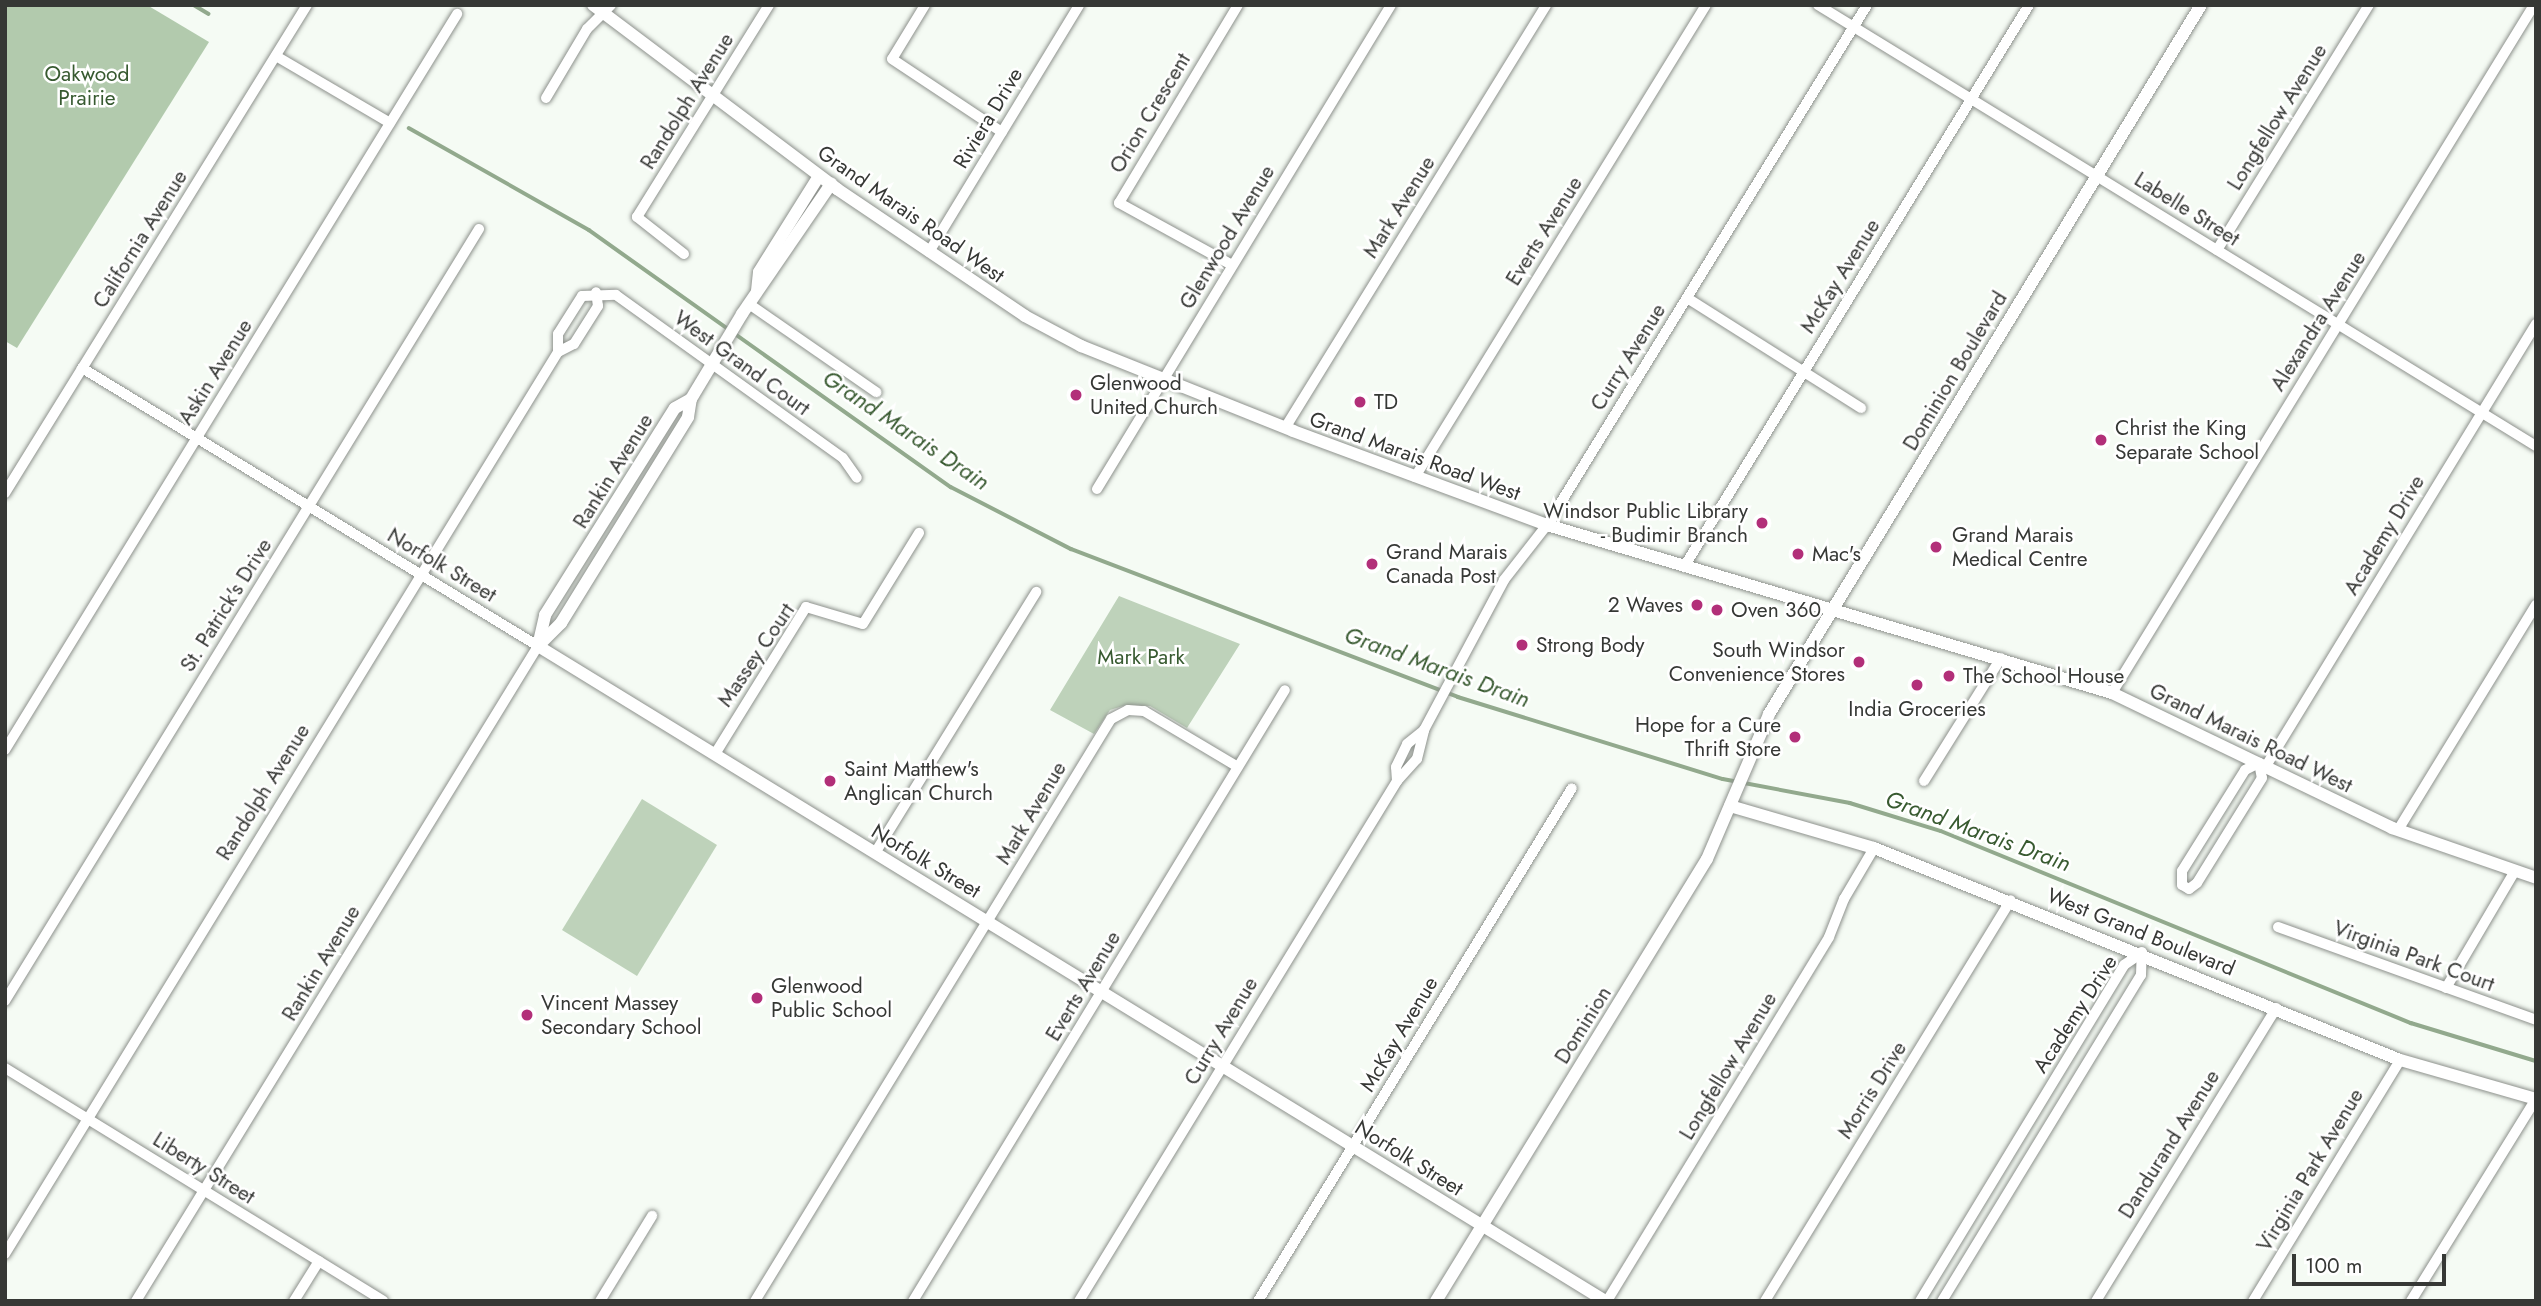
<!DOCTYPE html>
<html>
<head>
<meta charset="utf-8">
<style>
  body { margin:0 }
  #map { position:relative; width:2541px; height:1306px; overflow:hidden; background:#f5fbf4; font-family:Jost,sans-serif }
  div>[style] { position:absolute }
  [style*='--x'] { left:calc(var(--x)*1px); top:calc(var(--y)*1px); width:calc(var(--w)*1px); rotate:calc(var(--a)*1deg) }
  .green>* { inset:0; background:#bed2ba }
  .forest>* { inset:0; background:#b2caad }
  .stream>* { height:3.5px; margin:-1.75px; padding:0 1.75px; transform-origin:1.75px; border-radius:1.75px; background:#92a98d }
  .roads { filter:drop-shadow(0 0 2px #8d918c) drop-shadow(0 0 2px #8d918c) }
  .minor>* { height:10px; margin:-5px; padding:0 5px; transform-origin:5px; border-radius:5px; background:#fff }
  .tertiary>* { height:12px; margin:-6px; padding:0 6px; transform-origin:6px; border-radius:6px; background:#fff }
  .dots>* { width:19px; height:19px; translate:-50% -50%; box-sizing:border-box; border:4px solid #fff; border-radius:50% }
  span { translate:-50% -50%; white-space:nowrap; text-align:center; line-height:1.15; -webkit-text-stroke:5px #fff; paint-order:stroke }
  .park-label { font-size:21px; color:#375a30 }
  .street-label { font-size:21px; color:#363835 }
  .poi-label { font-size:21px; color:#363835 }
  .left { translate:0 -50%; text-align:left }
  .right { translate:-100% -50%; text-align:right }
  .water-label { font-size:23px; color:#385a30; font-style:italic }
  .frame { position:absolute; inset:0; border:7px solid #363835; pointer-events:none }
  .scale { position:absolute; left:2292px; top:1254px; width:154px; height:32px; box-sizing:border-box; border:4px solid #363835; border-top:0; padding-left:9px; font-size:21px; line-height:24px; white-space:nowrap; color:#363835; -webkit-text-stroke:5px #fff; paint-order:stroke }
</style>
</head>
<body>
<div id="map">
  <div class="green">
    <div style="clip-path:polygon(1119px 596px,1240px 644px,1187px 728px,1150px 706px,1126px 705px,1110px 710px,1094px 734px,1050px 710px)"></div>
    <div style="clip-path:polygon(642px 799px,717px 845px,637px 976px,562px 930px)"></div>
  </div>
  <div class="forest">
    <div style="clip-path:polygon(5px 5px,147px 5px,209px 42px,17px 348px,5px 341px)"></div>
  </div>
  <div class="stream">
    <div style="--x:194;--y:5;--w:17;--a:31"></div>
    <div style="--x:409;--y:128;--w:207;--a:29.5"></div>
    <div style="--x:589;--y:230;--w:444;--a:35.4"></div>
    <div style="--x:951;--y:487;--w:135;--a:27.3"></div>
    <div style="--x:1071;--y:549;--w:414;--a:20.9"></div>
    <div style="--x:1458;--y:697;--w:277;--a:17.2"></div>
    <div style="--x:1723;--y:779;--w:129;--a:10.7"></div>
    <div style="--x:1850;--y:803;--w:95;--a:17.1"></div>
    <div style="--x:1941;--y:831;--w:508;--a:22.22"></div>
    <div style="--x:2411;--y:1023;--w:131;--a:16.9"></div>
  </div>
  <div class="roads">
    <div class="minor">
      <div style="--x:925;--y:5;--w:63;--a:121.4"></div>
      <div style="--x:892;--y:59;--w:132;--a:33.6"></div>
      <div style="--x:1818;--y:5;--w:843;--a:31.56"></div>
      <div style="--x:276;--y:56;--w:132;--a:30.4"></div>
      <div style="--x:546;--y:98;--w:80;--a:-59.3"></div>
      <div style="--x:587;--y:29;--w:34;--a:-45"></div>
      <div style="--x:2217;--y:250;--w:288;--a:-58.2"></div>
      <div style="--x:929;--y:252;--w:289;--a:-58.7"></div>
      <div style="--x:684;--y:254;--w:60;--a:-141.8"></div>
      <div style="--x:637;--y:217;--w:250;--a:-58.1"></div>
      <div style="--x:1232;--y:265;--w:129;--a:-151.2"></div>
      <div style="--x:1119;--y:203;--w:231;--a:-59"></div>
      <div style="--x:1687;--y:298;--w:206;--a:32.3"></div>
      <div style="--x:749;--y:304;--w:155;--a:34.7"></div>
      <div style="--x:558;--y:352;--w:18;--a:-90"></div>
      <div style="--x:558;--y:334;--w:45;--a:-57.7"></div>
      <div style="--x:582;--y:296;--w:34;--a:-2"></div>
      <div style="--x:616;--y:295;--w:279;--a:35.7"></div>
      <div style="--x:843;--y:458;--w:24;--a:55"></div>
      <div style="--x:82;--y:368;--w:534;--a:31.37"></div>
      <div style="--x:538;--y:646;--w:769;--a:121.54"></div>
      <div style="--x:1285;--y:428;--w:497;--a:-58.3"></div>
      <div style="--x:1415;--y:477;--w:554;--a:-58.35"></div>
      <div style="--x:1097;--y:489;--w:566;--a:-58.72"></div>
      <div style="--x:5;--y:493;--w:574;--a:-58.25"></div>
      <div style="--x:1684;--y:567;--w:659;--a:-58.46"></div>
      <div style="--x:2112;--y:693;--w:807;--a:-58.48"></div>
      <div style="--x:5;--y:750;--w:864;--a:-58.44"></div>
      <div style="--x:715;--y:754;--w:173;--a:-58.2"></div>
      <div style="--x:806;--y:607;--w:59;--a:16.6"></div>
      <div style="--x:863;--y:624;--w:107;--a:-58.4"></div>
      <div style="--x:2259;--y:763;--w:15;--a:79"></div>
      <div style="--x:2262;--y:778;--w:123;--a:121.8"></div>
      <div style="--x:2197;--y:883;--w:10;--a:143"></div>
      <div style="--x:2189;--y:889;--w:8;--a:-150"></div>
      <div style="--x:2182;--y:885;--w:14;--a:-90"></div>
      <div style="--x:2182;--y:871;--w:119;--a:-58"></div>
      <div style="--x:2245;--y:770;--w:16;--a:-27"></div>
      <div style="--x:2266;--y:766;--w:518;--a:-58.58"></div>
      <div style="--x:1397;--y:781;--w:14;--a:-94"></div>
      <div style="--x:1396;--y:767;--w:25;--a:-64"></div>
      <div style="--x:1407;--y:744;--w:22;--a:-39"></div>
      <div style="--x:1924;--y:781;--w:145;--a:-58"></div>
      <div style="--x:2398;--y:830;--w:264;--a:-58.5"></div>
      <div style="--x:875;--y:853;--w:307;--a:-58.3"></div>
      <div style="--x:2278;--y:927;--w:274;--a:19.8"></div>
      <div style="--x:2446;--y:988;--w:136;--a:-59.5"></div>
      <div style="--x:5;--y:1001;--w:906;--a:-58.45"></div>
      <div style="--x:5;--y:1068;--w:444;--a:31.6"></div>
      <div style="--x:5;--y:1254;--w:1058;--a:-58.49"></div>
      <div style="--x:558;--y:352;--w:18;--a:-27"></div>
      <div style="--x:574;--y:344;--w:45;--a:-57.7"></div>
      <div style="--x:598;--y:306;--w:14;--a:-98"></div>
      <div style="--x:294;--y:1301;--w:47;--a:-58"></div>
      <div style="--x:600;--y:1301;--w:100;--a:-58.5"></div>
      <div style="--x:755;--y:1301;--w:682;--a:-58.55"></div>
      <div style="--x:1111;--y:719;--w:19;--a:-28"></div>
      <div style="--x:1128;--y:710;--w:16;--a:4"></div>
      <div style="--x:1144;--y:711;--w:109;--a:30.8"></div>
      <div style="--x:913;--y:1301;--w:715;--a:-58.67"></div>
      <div style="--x:1079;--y:1301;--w:610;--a:-58.55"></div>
      <div style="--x:1397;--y:781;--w:30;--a:-48"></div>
      <div style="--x:1417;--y:759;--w:30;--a:-76"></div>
      <div style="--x:1424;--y:730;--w:170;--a:-61.9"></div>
      <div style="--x:1504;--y:580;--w:70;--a:-52"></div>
      <div style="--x:1547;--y:525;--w:611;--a:-58.39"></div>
      <div style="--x:1258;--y:1301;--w:601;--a:-58.53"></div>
      <div style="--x:1607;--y:1301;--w:426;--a:-58.6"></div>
      <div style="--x:1829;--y:937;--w:41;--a:-68.5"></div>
      <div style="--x:1844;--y:899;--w:59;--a:-59.5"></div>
      <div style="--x:1765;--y:1301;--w:470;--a:-58.5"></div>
      <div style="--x:1920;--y:1301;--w:393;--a:-58.7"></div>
      <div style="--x:2124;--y:965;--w:22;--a:-34"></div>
      <div style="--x:1942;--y:1301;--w:382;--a:-58.6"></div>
      <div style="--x:2141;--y:975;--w:23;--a:-88"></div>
      <div style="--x:2096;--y:1301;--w:344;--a:-58.4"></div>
      <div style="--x:2253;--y:1301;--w:282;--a:-58.6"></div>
      <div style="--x:2411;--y:1301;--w:238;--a:-58.3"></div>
    </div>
    <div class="tertiary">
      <div style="--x:593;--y:5;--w:306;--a:37"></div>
      <div style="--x:837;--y:189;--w:227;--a:34"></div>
      <div style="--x:1025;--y:316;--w:64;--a:28.2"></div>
      <div style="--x:1081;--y:346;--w:228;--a:21.8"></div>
      <div style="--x:1293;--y:431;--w:271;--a:20.3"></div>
      <div style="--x:1547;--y:525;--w:589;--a:16.56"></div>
      <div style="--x:2112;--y:693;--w:311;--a:25.7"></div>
      <div style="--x:2392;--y:828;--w:152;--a:19.1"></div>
      <div style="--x:757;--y:291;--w:19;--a:-84"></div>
      <div style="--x:759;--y:272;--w:113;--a:-58"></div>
      <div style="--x:538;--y:646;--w:1252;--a:31.54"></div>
      <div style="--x:538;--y:646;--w:33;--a:-45"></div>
      <div style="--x:561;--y:623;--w:242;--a:-58.3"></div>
      <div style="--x:688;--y:417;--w:18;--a:-81"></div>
      <div style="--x:691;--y:399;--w:99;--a:-59"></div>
      <div style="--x:742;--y:314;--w:158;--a:-55.6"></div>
      <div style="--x:538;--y:646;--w:32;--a:-77"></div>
      <div style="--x:545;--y:615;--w:244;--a:-57.9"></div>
      <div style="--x:675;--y:408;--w:18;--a:-29"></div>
      <div style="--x:1730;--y:806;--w:150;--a:16.3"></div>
      <div style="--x:1874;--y:848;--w:567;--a:21.95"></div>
      <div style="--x:2400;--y:1060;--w:141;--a:16"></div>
      <div style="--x:1436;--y:1301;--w:518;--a:-58.49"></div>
      <div style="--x:1707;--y:859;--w:158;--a:-66.8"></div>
      <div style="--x:1769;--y:714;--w:830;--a:-58.65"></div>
    </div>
  </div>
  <div class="dots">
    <div style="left:1076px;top:395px;background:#b22f79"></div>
    <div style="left:1360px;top:402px;background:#b22f79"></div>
    <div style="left:2101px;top:440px;background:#b22f79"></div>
    <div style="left:1762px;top:523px;background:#b22f79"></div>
    <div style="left:1936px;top:547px;background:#b22f79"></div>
    <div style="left:1798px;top:554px;background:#b22f79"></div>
    <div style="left:1372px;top:564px;background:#b22f79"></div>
    <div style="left:1697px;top:605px;background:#b22f79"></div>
    <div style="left:1717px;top:610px;background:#b22f79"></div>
    <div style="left:1522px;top:645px;background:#b22f79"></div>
    <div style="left:1859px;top:662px;background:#b22f79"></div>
    <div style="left:1949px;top:676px;background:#b22f79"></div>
    <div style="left:1917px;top:685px;background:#b22f79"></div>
    <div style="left:1795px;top:737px;background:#b22f79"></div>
    <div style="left:830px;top:781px;background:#b22f79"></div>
    <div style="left:757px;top:998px;background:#b22f79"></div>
    <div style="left:527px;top:1015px;background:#b22f79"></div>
  </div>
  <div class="park-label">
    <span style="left:87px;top:86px">Oakwood<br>Prairie</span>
    <span style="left:1141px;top:657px">Mark Park</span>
  </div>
  <div class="street-label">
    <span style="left:687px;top:101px;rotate:-58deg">Randolph Avenue</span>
    <span style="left:1150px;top:113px;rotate:-59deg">Orion Crescent</span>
    <span style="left:2277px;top:117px;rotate:-58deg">Longfellow Avenue</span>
    <span style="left:988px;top:118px;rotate:-59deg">Riviera Drive</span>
    <span style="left:1399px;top:207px;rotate:-58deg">Mark Avenue</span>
    <span style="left:2187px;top:209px;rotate:32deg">Labelle Street</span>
    <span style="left:911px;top:214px;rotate:35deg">Grand Marais Road West</span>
    <span style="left:1544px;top:231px;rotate:-58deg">Everts Avenue</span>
    <span style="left:1227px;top:237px;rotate:-59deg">Glenwood Avenue</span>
    <span style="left:140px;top:239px;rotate:-58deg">California Avenue</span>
    <span style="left:1840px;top:276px;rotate:-58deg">McKay Avenue</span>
    <span style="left:2318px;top:321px;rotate:-58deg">Alexandra Avenue</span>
    <span style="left:1628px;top:357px;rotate:-58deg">Curry Avenue</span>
    <span style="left:742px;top:363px;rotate:36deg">West Grand Court</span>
    <span style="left:1955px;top:371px;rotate:-59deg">Dominion Boulevard</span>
    <span style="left:215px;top:372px;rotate:-58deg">Askin Avenue</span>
    <span style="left:1415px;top:456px;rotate:20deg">Grand Marais Road West</span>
    <span style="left:613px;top:471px;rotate:-58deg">Rankin Avenue</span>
    <span style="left:2384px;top:535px;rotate:-59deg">Academy Drive</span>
    <span style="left:442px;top:565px;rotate:31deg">Norfolk Street</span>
    <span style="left:226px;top:605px;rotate:-58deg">St. Patrick's Drive</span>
    <span style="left:756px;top:655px;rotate:-56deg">Massey Court</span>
    <span style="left:2251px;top:738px;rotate:26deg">Grand Marais Road West</span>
    <span style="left:263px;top:792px;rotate:-58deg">Randolph Avenue</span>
    <span style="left:1031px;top:813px;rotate:-59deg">Mark Avenue</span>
    <span style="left:926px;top:861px;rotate:31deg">Norfolk Street</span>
    <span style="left:2141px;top:932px;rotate:22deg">West Grand Boulevard</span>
    <span style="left:2414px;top:956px;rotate:20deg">Virginia Park Court</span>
    <span style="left:321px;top:963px;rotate:-59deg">Rankin Avenue</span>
    <span style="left:1083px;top:986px;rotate:-59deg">Everts Avenue</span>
    <span style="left:2075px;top:1014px;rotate:-57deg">Academy Drive</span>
    <span style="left:1583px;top:1025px;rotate:-58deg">Dominion</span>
    <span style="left:1221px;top:1031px;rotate:-59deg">Curry Avenue</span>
    <span style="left:1399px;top:1034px;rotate:-59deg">McKay Avenue</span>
    <span style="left:1728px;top:1066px;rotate:-59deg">Longfellow Avenue</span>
    <span style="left:1872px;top:1090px;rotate:-58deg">Morris Drive</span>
    <span style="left:2169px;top:1144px;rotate:-58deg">Dandurand Avenue</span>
    <span style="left:1409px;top:1158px;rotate:32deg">Norfolk Street</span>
    <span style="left:204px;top:1168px;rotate:32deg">Liberty Street</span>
    <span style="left:2310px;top:1170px;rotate:-59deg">Virginia Park Avenue</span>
  </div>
  <div class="poi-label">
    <span class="left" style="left:1090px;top:395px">Glenwood<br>United Church</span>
    <span class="left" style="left:1374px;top:402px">TD</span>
    <span class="left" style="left:2115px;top:440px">Christ the King<br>Separate School</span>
    <span class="right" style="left:1748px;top:523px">Windsor Public Library<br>- Budimir Branch</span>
    <span class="left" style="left:1952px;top:547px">Grand Marais<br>Medical Centre</span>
    <span class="left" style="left:1386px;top:564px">Grand Marais<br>Canada Post</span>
    <span class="left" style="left:1812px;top:554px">Mac's</span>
    <span class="right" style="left:1683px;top:605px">2 Waves</span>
    <span class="left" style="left:1731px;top:610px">Oven 360</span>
    <span class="left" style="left:1536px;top:645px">Strong Body</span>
    <span class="right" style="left:1845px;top:662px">South Windsor<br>Convenience Stores</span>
    <span class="left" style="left:1963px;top:676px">The School House</span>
    <span style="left:1917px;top:709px">India Groceries</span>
    <span class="right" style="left:1781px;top:737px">Hope for a Cure<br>Thrift Store</span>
    <span class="left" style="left:844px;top:781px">Saint Matthew's<br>Anglican Church</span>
    <span class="left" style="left:771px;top:998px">Glenwood<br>Public School</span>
    <span class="left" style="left:541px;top:1015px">Vincent Massey<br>Secondary School</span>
  </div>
  <div class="water-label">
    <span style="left:906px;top:430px;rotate:34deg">Grand Marais Drain</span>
    <span style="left:1437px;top:667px;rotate:20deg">Grand Marais Drain</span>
    <span style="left:1978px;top:831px;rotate:20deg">Grand Marais Drain</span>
  </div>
  <div class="frame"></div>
  <div class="scale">100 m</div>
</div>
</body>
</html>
